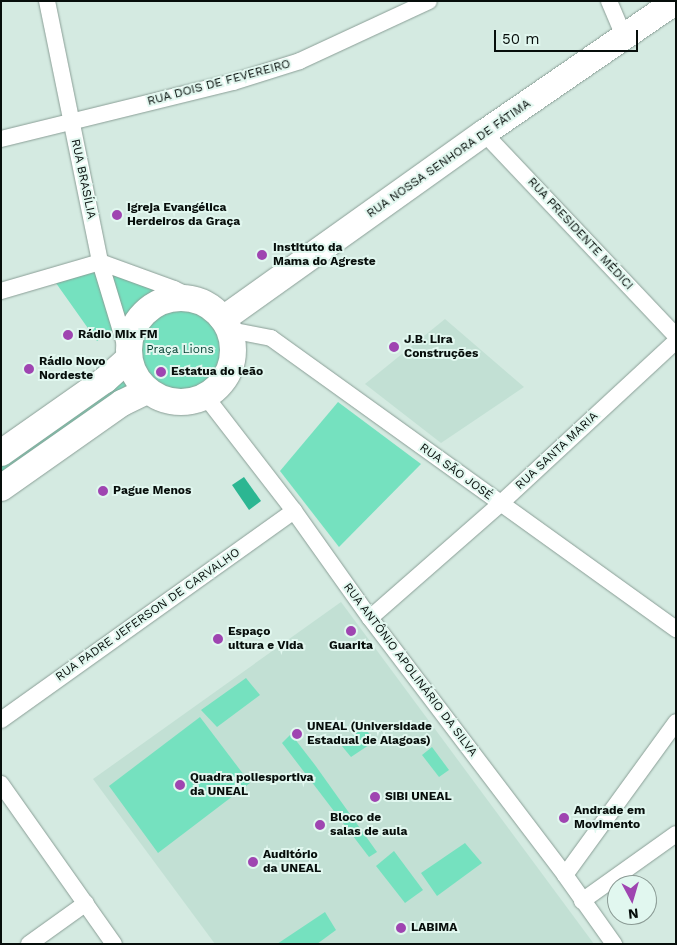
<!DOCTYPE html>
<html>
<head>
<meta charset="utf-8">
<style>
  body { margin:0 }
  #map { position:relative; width:677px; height:945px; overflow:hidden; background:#d4eae1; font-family:"Work Sans",sans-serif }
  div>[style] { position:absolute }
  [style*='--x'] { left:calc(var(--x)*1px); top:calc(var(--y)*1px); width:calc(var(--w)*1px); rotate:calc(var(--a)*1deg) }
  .built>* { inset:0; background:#c2e0d4 }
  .green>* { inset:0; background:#75e1bf }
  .water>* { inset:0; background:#2cb692 }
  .roads { filter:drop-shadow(0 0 1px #8a9e96) drop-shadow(0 0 1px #8a9e96) }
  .minor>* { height:16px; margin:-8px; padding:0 8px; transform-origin:8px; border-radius:8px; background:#fff }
  .primary>* { height:26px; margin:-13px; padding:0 13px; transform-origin:13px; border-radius:13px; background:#fff }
  .primary>.ring { margin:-13px; padding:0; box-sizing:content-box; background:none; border:26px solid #fff; border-radius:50% }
  .dots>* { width:14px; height:14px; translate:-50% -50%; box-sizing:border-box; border:2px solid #e1f7ef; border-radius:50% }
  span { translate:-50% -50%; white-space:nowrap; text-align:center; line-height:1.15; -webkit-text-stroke:4px #e1f7ef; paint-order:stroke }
  .street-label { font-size:12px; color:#070e0b }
  .poi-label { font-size:12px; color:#070e0b; font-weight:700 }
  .left { translate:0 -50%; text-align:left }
  .park-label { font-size:12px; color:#023e30 }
  .frame { position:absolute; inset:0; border:2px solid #070e0b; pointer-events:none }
  .north { position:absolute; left:607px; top:875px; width:50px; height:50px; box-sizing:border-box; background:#e1f7ef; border:1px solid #8a9a94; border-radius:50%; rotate:174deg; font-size:14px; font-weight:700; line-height:20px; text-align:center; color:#070e0b }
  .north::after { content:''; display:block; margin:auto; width:18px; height:22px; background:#9f45b1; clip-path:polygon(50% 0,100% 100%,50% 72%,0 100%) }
  .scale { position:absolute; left:494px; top:30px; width:144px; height:22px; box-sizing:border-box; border:2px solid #070e0b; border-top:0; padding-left:6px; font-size:15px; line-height:18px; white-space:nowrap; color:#070e0b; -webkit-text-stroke:4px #e1f7ef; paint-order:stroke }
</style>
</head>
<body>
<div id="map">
  <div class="built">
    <div style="clip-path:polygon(445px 319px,524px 387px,441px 443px,365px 384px)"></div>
    <div style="clip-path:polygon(341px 602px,594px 944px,215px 944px,93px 779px)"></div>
  </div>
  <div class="green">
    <div style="clip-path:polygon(100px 262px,200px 301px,215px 309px,230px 330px,233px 361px,228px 375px,206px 397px,186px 403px,165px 401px,147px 391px,1px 488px,1px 451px,128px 359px,119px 326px,97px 341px,51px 276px)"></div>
    <div style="clip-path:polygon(338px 402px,421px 464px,339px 547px,280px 471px)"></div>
    <div style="clip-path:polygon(246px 678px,260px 695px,217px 727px,201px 710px)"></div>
    <div style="clip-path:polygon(200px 717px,250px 783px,158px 853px,109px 786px)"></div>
    <div style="clip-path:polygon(364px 727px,375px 741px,351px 757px,341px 745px)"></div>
    <div style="clip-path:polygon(291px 734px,315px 765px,377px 852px,369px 857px,282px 743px)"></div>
    <div style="clip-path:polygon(432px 747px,449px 770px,439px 777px,422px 755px)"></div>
    <div style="clip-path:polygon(465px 843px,482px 863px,437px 896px,421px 873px)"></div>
    <div style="clip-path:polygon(394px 851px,423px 890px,405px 903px,376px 866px)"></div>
    <div style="clip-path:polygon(325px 912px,336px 930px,317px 944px,277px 944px)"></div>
  </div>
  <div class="water">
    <div style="clip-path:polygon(244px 477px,261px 501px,249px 510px,232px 485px)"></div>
  </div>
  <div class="roads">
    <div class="minor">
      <div style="--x:47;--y:1;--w:266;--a:78.5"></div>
      <div style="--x:100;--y:262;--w:96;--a:73.1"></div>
      <div style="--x:609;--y:1;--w:39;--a:67"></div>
      <div style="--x:484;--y:133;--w:279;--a:46.6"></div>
      <div style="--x:1;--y:139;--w:239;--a:-13.8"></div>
      <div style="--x:233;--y:82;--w:70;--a:-17.4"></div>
      <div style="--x:300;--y:61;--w:142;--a:-24.9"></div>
      <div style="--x:100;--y:262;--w:79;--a:20"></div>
      <div style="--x:174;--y:289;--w:29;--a:25"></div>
      <div style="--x:1;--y:291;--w:103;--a:-16.3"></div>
      <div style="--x:230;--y:330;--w:42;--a:11"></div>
      <div style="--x:271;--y:338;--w:499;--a:35.7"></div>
      <div style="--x:206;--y:397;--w:144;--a:52.3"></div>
      <div style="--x:294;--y:511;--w:131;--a:54.6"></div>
      <div style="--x:370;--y:618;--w:323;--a:52.8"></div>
      <div style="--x:565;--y:875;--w:85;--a:54.6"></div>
      <div style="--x:370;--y:618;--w:173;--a:-41.2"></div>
      <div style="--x:500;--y:504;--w:240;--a:-42.8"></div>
      <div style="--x:1;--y:720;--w:360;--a:-35.5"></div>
      <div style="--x:1;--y:784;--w:196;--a:54.8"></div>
      <div style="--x:565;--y:875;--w:189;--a:-54"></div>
      <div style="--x:582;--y:901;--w:115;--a:-35.5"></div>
      <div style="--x:29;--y:944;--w:70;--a:-35.7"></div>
    </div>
    <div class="primary">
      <div class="ring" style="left:129px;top:298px;width:78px;height:78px"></div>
      <div style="--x:223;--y:319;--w:320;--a:-35.5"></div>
      <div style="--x:484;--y:133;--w:233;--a:-34.5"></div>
      <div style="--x:1;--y:453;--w:127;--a:-35.1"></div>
      <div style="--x:105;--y:380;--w:31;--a:-42"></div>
      <div style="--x:1;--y:488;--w:148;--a:-35.1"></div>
      <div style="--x:122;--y:403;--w:28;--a:-26"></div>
    </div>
  </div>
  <div class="dots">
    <div style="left:117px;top:215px;background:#9f45b1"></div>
    <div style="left:262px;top:255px;background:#9f45b1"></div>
    <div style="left:68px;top:335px;background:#9f45b1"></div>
    <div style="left:394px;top:347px;background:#9f45b1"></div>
    <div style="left:29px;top:369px;background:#9f45b1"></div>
    <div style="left:161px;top:372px;background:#9f45b1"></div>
    <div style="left:103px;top:491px;background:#9f45b1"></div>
    <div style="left:351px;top:631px;background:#9f45b1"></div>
    <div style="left:218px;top:639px;background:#9f45b1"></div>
    <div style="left:297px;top:734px;background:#9f45b1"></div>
    <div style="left:180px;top:785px;background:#9f45b1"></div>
    <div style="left:375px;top:797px;background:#9f45b1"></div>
    <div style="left:564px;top:818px;background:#9f45b1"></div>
    <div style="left:320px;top:825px;background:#9f45b1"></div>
    <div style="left:253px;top:862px;background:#9f45b1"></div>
    <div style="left:401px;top:928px;background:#9f45b1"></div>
  </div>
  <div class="street-label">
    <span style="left:219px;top:83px;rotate:-15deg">RUA DOIS DE FEVEREIRO</span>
    <span style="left:449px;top:159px;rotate:-35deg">RUA NOSSA SENHORA DE FÁTIMA</span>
    <span style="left:83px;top:179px;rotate:78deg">RUA BRASÍLIA</span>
    <span style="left:580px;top:234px;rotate:47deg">RUA PRESIDENTE MÉDICI</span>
    <span style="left:557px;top:451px;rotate:-43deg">RUA SANTA MARIA</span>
    <span style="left:456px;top:472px;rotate:36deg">RUA SÃO JOSÉ</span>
    <span style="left:148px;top:615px;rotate:-35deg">RUA PADRE JEFERSON DE CARVALHO</span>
    <span style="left:410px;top:670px;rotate:53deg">RUA ANTÔNIO APOLINÁRIO DA SILVA</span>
  </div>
  <div class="poi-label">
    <span class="left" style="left:127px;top:215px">Igreja Evangélica<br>Herdeiros da Graça</span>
    <span class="left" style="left:273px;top:255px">Instituto da<br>Mama do Agreste</span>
    <span class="left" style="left:78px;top:335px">Rádio Mix FM</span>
    <span class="left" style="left:404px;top:347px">J.B. Lira<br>Construções</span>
    <span class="left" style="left:39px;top:369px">Rádio Novo<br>Nordeste</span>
    <span class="left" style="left:171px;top:372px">Estatua do leão</span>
    <span class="left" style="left:113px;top:491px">Pague Menos</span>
    <span class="left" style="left:228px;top:639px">Espaço<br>ultura e Vida</span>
    <span style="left:351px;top:646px">Guarita</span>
    <span class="left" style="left:307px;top:734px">UNEAL (Universidade<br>Estadual de Alagoas)</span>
    <span class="left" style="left:190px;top:785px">Quadra poliesportiva<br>da UNEAL</span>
    <span class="left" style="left:385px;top:797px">SiBi UNEAL</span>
    <span class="left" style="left:574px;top:818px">Andrade em<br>Movimento</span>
    <span class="left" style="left:330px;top:825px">Bloco de<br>salas de aula</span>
    <span class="left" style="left:263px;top:862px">Auditório<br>da UNEAL</span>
    <span class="left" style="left:411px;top:928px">LABIMA</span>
  </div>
  <div class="park-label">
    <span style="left:180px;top:350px">Praça Lions</span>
  </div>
  <div class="frame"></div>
  <div class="north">N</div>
  <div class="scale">50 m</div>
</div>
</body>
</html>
